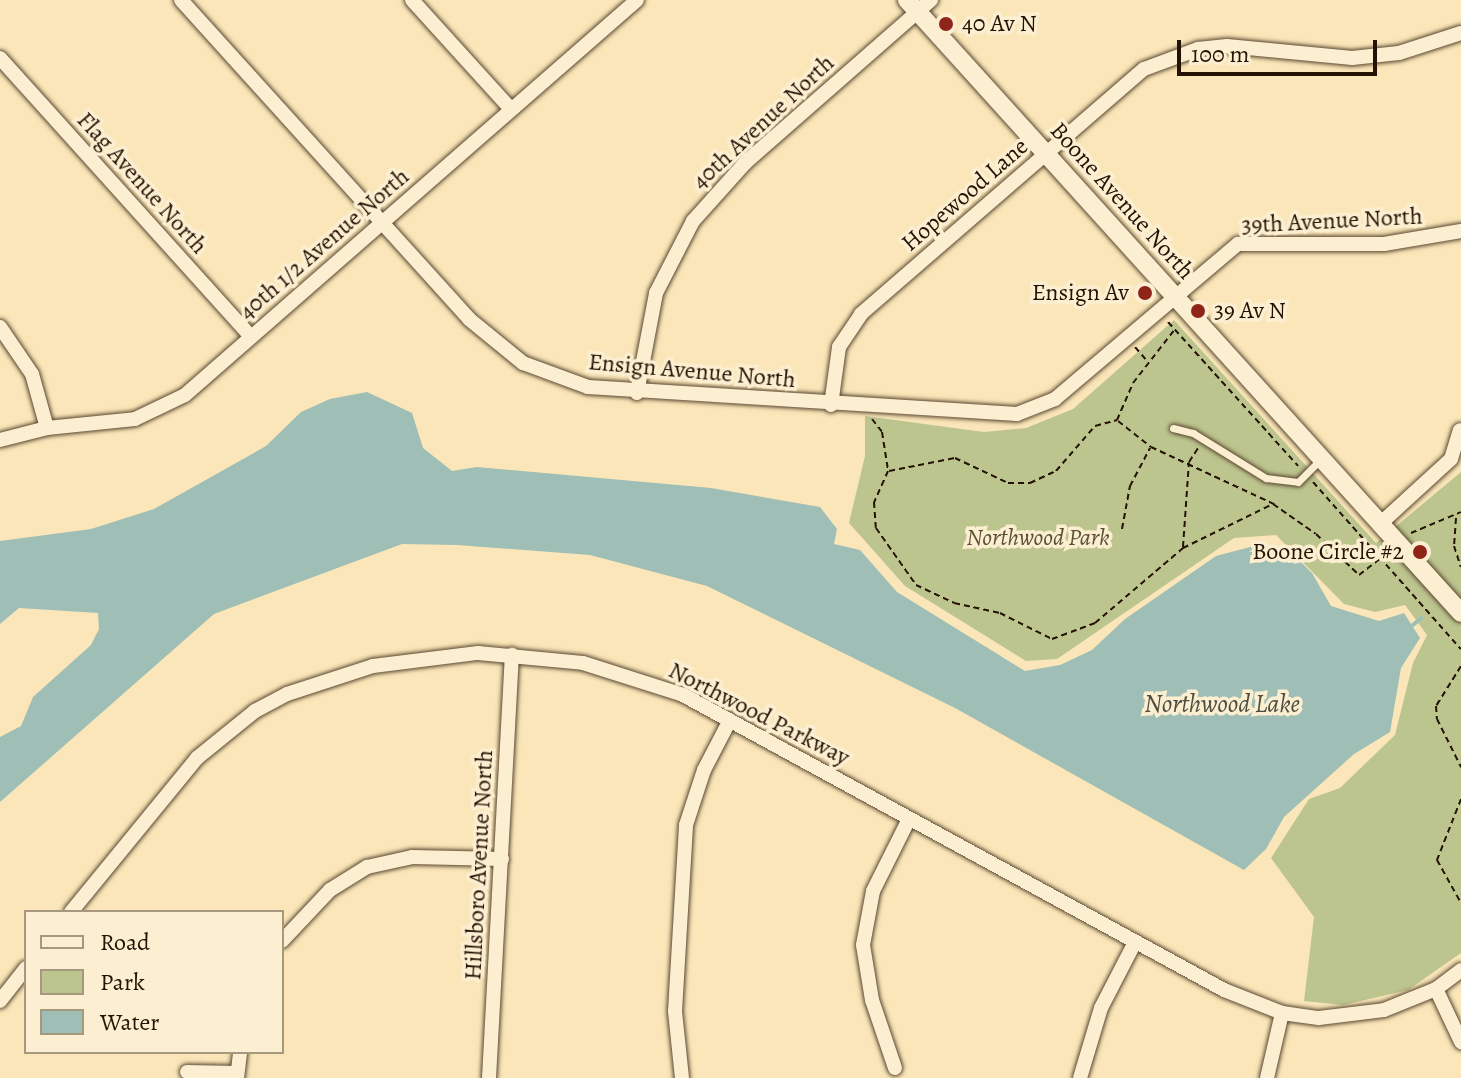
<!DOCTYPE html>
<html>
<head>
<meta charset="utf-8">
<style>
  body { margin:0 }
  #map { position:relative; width:1461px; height:1078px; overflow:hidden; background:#fae6b8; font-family:Alegreya,serif }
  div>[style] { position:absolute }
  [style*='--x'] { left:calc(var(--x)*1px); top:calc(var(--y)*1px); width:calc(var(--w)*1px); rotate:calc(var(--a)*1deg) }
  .green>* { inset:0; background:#bdc58f }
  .water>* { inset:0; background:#9fbeb5 }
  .stream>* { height:4px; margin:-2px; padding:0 2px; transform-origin:2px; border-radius:2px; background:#9fbeb5 }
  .path>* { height:2px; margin-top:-1px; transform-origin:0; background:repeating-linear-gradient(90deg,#241204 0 6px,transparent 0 10px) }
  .roads { filter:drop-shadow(0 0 2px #5a4731) drop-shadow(0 0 2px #5a4731) }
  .lane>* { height:7px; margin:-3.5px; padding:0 3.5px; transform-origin:3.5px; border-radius:3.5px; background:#fcefd1 }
  .street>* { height:14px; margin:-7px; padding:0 7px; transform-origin:7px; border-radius:7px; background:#fcefd1 }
  .secondary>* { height:18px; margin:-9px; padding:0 9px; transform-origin:9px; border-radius:9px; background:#fcefd1 }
  .dots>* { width:22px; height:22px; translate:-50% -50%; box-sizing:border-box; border:4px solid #fcefd1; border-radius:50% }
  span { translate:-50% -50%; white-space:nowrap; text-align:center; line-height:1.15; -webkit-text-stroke:7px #fcefd1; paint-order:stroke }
  .poi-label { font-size:24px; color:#241204 }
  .left { translate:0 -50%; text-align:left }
  .right { translate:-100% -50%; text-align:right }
  .street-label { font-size:24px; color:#241204 }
  .park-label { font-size:24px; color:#5a5135; font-style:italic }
  .water-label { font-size:26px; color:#4f4e42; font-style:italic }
  .legend { position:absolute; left:24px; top:910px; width:260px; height:144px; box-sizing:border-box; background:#fcefd1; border:2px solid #a6977f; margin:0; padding:10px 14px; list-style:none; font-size:24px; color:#241204 }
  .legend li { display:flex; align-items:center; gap:16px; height:40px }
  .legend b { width:40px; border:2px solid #a6977f }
  .scale { position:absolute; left:1177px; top:40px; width:200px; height:36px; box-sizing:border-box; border:4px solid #241204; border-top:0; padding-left:10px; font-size:24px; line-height:28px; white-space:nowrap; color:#241204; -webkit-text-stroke:6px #fcefd1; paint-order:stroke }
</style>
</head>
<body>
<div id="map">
  <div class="green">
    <div style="clip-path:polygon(1174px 320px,1376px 543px,1461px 472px,1461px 953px,1408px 990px,1343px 1005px,1304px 1001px,1314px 917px,1271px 858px,1309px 799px,1340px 788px,1395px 735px,1413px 663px,1427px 635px,1405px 605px,1375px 612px,1344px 604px,1276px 535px,1234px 538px,1057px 659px,1026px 661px,905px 586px,849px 523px,865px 456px,865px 416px,984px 432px,1026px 428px,1073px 409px)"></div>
  </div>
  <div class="water">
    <div style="clip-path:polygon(367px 392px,412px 413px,423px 448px,452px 471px,477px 467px,711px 488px,820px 507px,837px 529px,834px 544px,860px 550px,897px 592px,1025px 671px,1060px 665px,1092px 650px,1125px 619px,1216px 556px,1254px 546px,1291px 552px,1312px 573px,1331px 606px,1379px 621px,1404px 613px,1420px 638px,1401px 668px,1390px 732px,1354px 754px,1284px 817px,1266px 849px,1244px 870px,955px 708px,707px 586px,590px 555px,457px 545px,402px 544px,214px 614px,0 802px,0 737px,21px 726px,33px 697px,91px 645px,99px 629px,98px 613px,19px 608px,0 624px,0 541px,91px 529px,154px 509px,266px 446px,301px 412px,330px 399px)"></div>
  </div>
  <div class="stream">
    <div style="--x:1413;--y:625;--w:11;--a:-41"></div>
  </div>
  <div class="path">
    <div style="--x:1168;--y:322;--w:194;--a:47.9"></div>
    <div style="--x:1135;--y:347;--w:21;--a:49"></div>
    <div style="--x:872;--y:419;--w:16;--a:52"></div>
    <div style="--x:882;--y:432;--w:39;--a:81"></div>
    <div style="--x:888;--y:471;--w:34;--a:114"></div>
    <div style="--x:874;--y:502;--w:26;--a:86"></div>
    <div style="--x:876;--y:528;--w:70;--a:54.9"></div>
    <div style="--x:916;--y:585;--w:42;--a:25.3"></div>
    <div style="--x:954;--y:603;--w:47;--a:12.3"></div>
    <div style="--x:1000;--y:613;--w:58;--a:26.6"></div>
    <div style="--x:1052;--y:639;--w:46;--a:-20.4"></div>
    <div style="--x:1095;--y:623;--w:116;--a:-40.4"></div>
    <div style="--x:1183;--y:548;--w:100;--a:-26.1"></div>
    <div style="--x:1273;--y:504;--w:52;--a:34.9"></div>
    <div style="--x:1316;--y:534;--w:59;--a:43.6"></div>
    <div style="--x:1359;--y:575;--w:33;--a:-38"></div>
    <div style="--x:1118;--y:421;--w:42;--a:38.2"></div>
    <div style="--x:1151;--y:447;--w:136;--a:24.9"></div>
    <div style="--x:889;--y:471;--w:67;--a:-11.1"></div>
    <div style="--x:955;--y:458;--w:59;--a:25.3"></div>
    <div style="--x:1008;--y:483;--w:22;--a:0"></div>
    <div style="--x:1030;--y:483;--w:29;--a:-25"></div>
    <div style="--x:1056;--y:471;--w:60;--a:-49.1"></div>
    <div style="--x:1095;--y:426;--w:23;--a:-15"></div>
    <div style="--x:1117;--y:420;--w:40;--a:-66.6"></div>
    <div style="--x:1133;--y:383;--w:68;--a:-52.1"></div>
    <div style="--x:1313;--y:482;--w:223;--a:48.5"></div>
    <div style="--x:1456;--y:518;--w:28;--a:94"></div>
    <div style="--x:1454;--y:546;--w:22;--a:72"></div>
    <div style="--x:1122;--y:529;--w:44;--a:-79.5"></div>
    <div style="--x:1130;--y:486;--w:43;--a:-62.2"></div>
    <div style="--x:1411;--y:533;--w:54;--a:-22.8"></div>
    <div style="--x:1183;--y:547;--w:85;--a:-86"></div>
    <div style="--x:1189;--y:462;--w:17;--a:-57"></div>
    <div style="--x:1461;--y:666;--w:47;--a:122"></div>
    <div style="--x:1436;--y:706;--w:13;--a:86"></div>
    <div style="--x:1437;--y:719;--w:54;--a:63.4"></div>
    <div style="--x:1461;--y:799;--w:66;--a:111.5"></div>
    <div style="--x:1437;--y:860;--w:49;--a:60.8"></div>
  </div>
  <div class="roads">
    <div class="lane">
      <div style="--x:1173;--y:428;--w:21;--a:14"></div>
      <div style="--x:1193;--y:433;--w:86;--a:31.7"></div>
      <div style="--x:1266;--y:478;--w:32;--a:7"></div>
      <div style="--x:1298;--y:482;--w:31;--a:-45"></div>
    </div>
    <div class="street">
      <div style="--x:181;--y:0;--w:430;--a:47.9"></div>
      <div style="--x:469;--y:319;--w:70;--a:39.2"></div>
      <div style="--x:523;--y:363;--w:69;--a:20.3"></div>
      <div style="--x:588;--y:387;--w:430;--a:3.6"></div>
      <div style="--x:1017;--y:414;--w:41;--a:-21.5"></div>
      <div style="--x:1055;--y:399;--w:240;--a:-40.3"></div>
      <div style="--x:1238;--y:244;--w:146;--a:0"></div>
      <div style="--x:1384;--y:244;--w:78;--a:-9.6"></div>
      <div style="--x:412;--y:0;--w:147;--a:47.8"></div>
      <div style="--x:0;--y:58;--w:375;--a:48"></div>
      <div style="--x:0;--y:327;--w:57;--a:55.8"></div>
      <div style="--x:32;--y:374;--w:56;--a:74.5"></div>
      <div style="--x:637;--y:393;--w:102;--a:-79.2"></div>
      <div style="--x:656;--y:293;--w:81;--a:-62.8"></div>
      <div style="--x:693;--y:221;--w:79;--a:-48.1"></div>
      <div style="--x:746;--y:162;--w:246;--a:-41.2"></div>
      <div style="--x:831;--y:405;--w:59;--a:-82.1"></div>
      <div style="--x:839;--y:347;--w:40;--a:-56"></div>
      <div style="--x:861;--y:314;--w:374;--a:-40.9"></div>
      <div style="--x:1144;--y:69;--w:58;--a:-20.3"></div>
      <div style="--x:1198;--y:49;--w:29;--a:-6"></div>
      <div style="--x:1227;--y:46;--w:126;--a:5.5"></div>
      <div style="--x:1352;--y:58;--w:47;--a:-6.1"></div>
      <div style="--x:1399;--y:53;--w:65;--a:-17.9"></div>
      <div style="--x:0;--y:440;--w:49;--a:-14.3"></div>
      <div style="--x:47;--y:428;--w:88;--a:-5.8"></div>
      <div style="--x:135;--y:419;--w:55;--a:-25.6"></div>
      <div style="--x:185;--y:395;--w:600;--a:-41.15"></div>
      <div style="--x:1380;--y:524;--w:96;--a:-42.5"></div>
      <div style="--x:1451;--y:459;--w:30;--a:-73"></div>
      <div style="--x:71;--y:912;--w:199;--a:-50.7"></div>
      <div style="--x:197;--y:758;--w:75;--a:-39"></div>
      <div style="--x:255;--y:711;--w:36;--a:-28"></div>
      <div style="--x:287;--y:694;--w:90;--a:-18"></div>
      <div style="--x:373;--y:666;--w:106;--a:-7.1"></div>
      <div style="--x:478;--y:653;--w:105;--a:5.4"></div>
      <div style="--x:583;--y:663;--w:105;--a:17.7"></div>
      <div style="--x:683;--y:695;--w:616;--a:28.6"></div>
      <div style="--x:1224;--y:990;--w:62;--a:21.6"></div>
      <div style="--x:1282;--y:1013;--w:37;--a:8"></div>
      <div style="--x:1319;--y:1018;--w:65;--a:-7"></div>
      <div style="--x:1384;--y:1010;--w:56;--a:-22"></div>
      <div style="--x:1436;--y:989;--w:31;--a:-37"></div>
      <div style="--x:282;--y:941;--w:70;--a:-46.7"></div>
      <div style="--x:330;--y:890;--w:44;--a:-31.9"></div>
      <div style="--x:367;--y:867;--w:46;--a:-12.5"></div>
      <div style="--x:412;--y:857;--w:90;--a:1.3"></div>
      <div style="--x:1436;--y:989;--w:59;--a:64.7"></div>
      <div style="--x:0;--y:1001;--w:42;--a:-51.8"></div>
      <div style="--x:895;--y:1068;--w:72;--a:-108.7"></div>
      <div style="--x:872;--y:1000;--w:56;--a:-99.3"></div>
      <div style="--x:863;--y:945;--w:55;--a:-79.5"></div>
      <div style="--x:873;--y:891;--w:80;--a:-63.4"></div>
      <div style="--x:187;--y:1072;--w:50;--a:1.1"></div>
      <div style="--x:237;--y:1078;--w:26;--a:-83"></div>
      <div style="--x:489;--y:1078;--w:424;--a:-86.9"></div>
      <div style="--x:682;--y:1078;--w:67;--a:-96"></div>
      <div style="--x:675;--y:1011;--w:186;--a:-86.6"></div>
      <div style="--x:686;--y:825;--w:58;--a:-71.9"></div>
      <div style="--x:704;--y:770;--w:56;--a:-62.5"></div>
      <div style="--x:1080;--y:1078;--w:73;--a:-73.3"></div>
      <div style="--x:1101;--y:1008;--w:74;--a:-62.7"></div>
      <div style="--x:1267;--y:1078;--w:67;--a:-77"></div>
    </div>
    <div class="secondary">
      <div style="--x:907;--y:0;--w:826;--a:47.89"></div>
    </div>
  </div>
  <div class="dots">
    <div style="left:946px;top:24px;background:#8f2418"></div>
    <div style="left:1145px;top:293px;background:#8f2418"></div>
    <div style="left:1198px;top:311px;background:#8f2418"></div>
    <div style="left:1420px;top:552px;background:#8f2418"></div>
  </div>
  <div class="poi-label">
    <span class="left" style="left:962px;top:24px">40 Av N</span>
    <span class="right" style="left:1129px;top:293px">Ensign Av</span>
    <span class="left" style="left:1214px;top:311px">39 Av N</span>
    <span class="right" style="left:1404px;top:552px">Boone Circle #2</span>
  </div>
  <div class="street-label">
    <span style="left:763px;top:122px;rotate:-43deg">40th Avenue North</span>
    <span style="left:142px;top:183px;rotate:48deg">Flag Avenue North</span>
    <span style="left:965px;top:195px;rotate:-41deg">Hopewood Lane</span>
    <span style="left:1122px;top:201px;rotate:48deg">Boone Avenue North</span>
    <span style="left:1332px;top:221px;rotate:-3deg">39th Avenue North</span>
    <span style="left:324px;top:244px;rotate:-41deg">40th 1/2 Avenue North</span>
    <span style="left:692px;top:371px;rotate:5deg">Ensign Avenue North</span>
    <span style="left:759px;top:714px;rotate:27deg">Northwood Parkway</span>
    <span style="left:479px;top:865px;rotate:-87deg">Hillsboro Avenue North</span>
  </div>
  <div class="park-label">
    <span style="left:1038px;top:538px">Northwood Park</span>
  </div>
  <div class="water-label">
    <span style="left:1222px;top:704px">Northwood Lake</span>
  </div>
  <ul class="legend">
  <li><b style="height:10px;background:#fcefd1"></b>Road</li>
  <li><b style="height:22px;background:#bdc58f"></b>Park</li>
  <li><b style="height:22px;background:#9fbeb5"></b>Water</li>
  </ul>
  <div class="scale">100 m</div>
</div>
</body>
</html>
